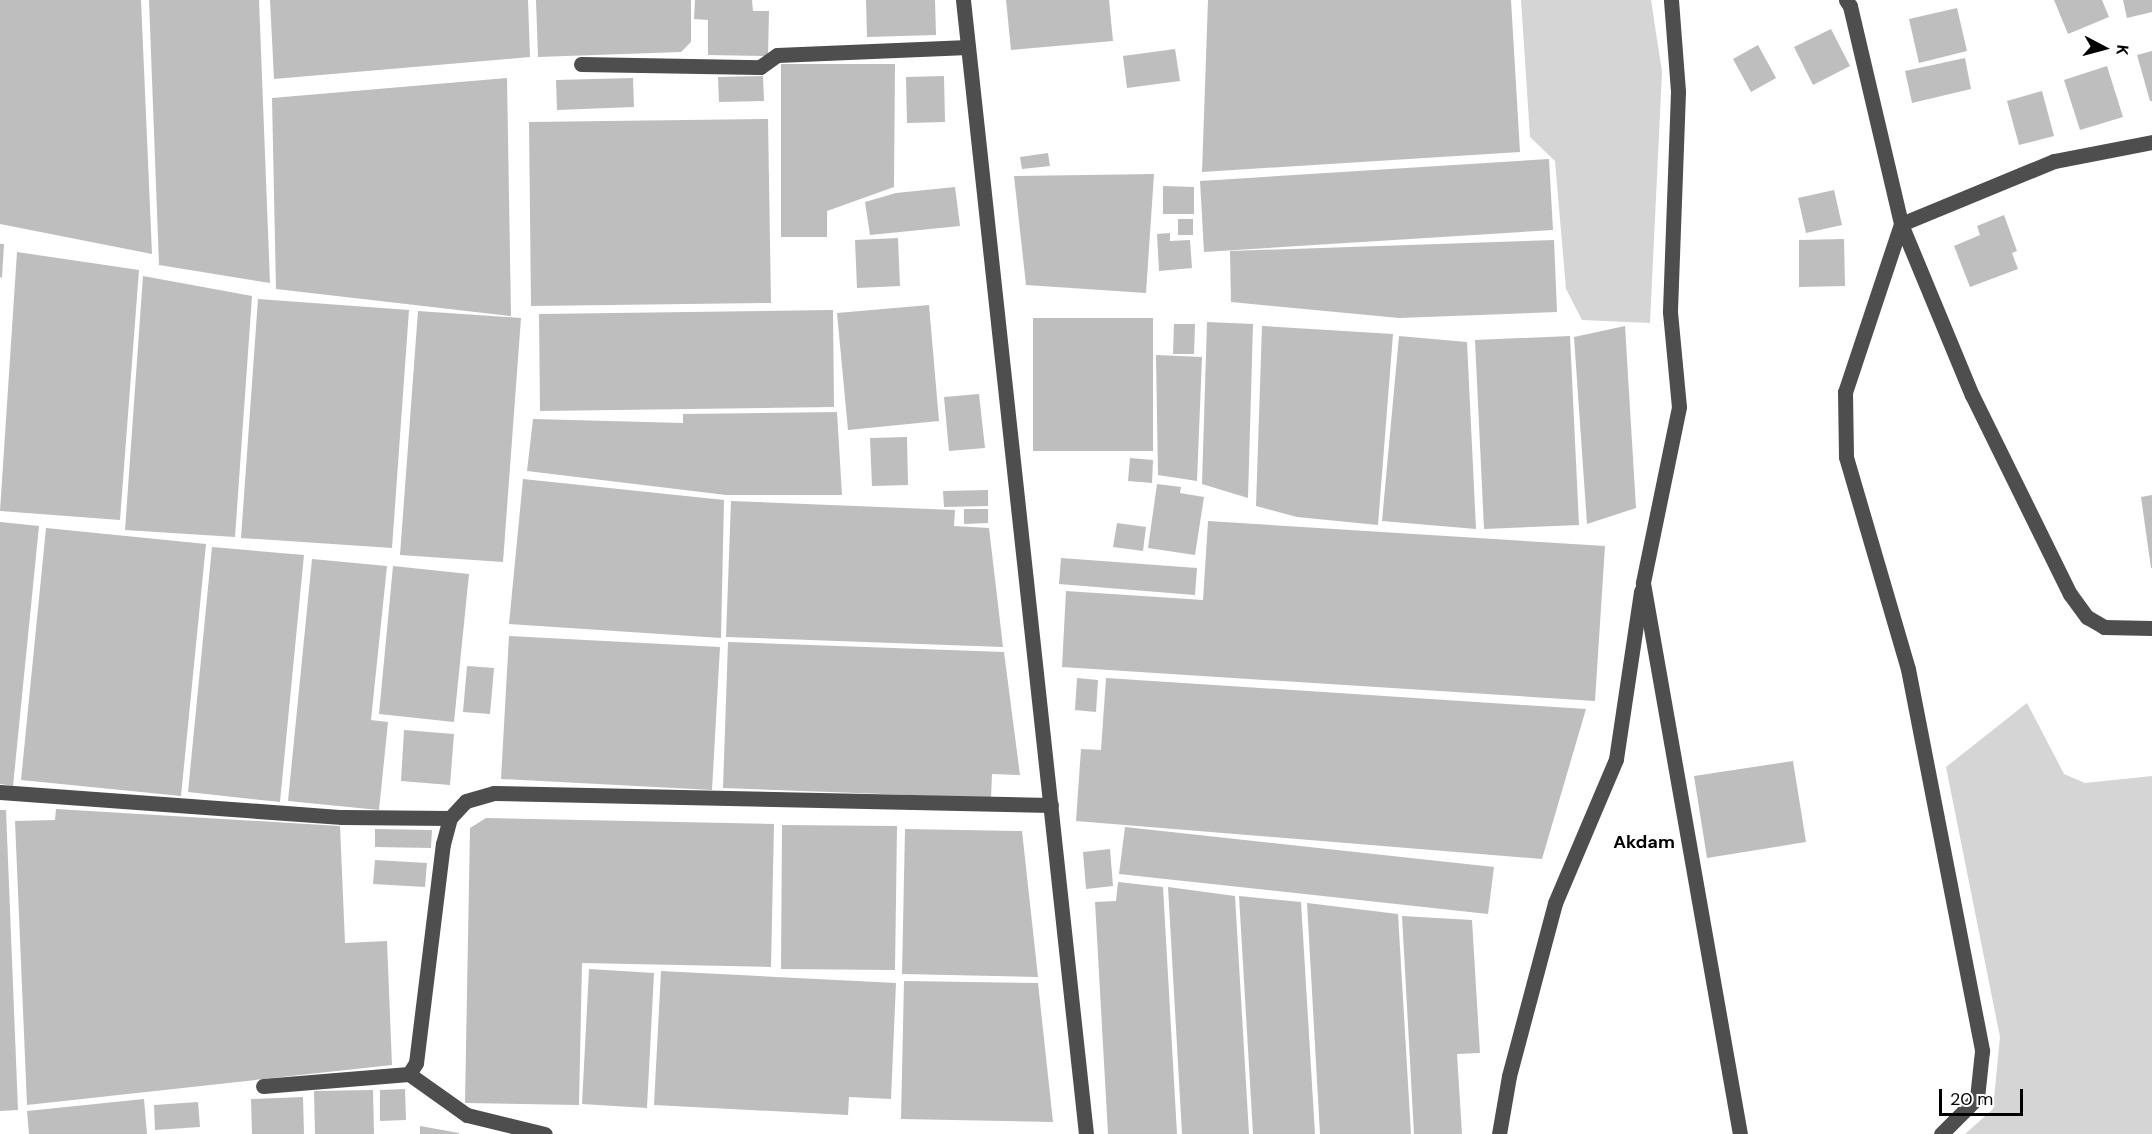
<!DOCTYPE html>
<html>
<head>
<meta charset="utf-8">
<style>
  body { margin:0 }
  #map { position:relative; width:2152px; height:1134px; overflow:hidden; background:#fff; font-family:"DM Sans",sans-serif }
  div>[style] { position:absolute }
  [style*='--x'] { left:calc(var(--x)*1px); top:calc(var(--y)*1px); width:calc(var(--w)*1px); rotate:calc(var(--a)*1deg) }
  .green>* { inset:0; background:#d5d5d5 }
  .building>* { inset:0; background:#bebebe }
  .minor>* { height:15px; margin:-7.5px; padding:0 7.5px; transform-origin:7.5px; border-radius:7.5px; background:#4e4e4e }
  span { translate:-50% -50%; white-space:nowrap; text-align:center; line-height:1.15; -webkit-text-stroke:6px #fff; paint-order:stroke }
  .neighbourhood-label { font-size:18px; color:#000; font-weight:700 }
  .north { position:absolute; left:2074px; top:18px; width:60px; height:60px; -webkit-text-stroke:4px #fff; paint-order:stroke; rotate:96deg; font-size:16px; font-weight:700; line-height:24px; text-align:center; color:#000 }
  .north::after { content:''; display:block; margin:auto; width:21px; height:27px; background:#000; clip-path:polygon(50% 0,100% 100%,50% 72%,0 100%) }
  .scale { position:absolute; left:1939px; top:1089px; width:84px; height:27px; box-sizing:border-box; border:3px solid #000; border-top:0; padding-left:8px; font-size:18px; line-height:21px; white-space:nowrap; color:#000; -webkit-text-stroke:4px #fff; paint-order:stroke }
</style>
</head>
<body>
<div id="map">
  <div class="green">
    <div style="clip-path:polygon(1521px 0,1651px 0,1662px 72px,1650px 323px,1582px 320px,1566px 289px,1555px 161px,1530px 137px)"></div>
    <div style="clip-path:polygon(2027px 703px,2064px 774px,2085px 783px,2152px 776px,2152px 1134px,1965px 1134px,1993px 1109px,2000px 1037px,1946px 767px)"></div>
  </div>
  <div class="building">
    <div style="clip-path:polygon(0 0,141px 0,152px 254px,0 224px)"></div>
    <div style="clip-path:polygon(149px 0,259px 0,270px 283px,159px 265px)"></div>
    <div style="clip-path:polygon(270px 0,528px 0,530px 57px,274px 79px)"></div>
    <div style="clip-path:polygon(536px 0,691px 0,691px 42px,681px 52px,538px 57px)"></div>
    <div style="clip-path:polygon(695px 0,752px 0,753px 11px,769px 11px,768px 56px,708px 55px,708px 20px,694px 19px)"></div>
    <div style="clip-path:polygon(866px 0,935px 0,936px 35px,867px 37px)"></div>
    <div style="clip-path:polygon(1006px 0,1109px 0,1113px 41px,1011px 50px)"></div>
    <div style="clip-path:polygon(1208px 0,1511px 0,1520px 152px,1202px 172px)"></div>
    <div style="clip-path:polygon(2054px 0,2102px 0,2109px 17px,2068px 34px)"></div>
    <div style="clip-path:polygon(2123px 0,2152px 0,2152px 12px,2127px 18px)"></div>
    <div style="clip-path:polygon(1957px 8px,1967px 51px,1919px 63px,1909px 19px)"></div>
    <div style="clip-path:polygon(1831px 29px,1850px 66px,1813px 85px,1794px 47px)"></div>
    <div style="clip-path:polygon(1758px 45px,1776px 78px,1751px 92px,1733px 59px)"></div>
    <div style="clip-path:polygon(1175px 49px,1180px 81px,1127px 88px,1123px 56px)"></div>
    <div style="clip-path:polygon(2152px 51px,2152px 101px,2150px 101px,2137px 55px)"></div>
    <div style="clip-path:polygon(1965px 58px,1971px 89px,1912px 103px,1905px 71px)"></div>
    <div style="clip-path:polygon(781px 64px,895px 64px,894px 187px,827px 211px,827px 237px,781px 237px)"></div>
    <div style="clip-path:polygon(2107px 66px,2123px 117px,2080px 130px,2064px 80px)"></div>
    <div style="clip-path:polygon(763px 76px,764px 101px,719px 102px,718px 77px)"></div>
    <div style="clip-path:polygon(944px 76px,945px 122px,907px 123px,906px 77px)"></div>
    <div style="clip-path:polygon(507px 78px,511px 316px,276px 289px,272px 98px)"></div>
    <div style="clip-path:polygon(633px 78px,634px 107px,557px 110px,556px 80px)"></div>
    <div style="clip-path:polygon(2042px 91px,2054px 136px,2019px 145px,2007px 101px)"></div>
    <div style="clip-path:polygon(768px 119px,771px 303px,531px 306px,529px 122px)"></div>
    <div style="clip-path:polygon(1048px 153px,1050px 166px,1022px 169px,1020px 157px)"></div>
    <div style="clip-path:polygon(1549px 159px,1553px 230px,1204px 252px,1200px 181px)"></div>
    <div style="clip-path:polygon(1154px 174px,1146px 293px,1026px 285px,1014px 176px)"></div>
    <div style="clip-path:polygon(1163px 186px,1194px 187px,1194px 214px,1163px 214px)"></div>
    <div style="clip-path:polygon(955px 187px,960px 226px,870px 235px,865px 202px,896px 193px)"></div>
    <div style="clip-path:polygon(1834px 190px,1842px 225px,1806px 233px,1798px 198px)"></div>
    <div style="clip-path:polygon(2004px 215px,2017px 251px,2012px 253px,2018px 269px,1970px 287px,1954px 246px,1980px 235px,1977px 226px)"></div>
    <div style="clip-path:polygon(1178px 219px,1193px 219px,1193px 235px,1178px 235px)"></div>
    <div style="clip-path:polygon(1170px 233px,1170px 241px,1190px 240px,1192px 268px,1159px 271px,1157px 234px)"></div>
    <div style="clip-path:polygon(898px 238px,900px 286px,857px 288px,855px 240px)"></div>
    <div style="clip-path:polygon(1844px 239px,1845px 286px,1799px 287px,1799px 240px)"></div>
    <div style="clip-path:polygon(1554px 240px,1557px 312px,1399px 318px,1231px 302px,1230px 251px)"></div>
    <div style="clip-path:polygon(0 244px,4px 244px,2px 278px,0 277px)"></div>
    <div style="clip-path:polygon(17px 252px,139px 270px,120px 520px,0 511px)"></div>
    <div style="clip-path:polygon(143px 276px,252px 296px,235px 537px,125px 530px)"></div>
    <div style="clip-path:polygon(258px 299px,409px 310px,392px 548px,241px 538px)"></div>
    <div style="clip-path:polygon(929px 305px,939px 421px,848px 430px,837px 313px)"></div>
    <div style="clip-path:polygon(833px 310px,834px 407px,540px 411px,539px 314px)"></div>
    <div style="clip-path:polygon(418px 311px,521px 318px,503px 562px,400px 555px)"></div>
    <div style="clip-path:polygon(1033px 318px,1153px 318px,1153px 451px,1033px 451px)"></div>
    <div style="clip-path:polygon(1207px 322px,1253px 324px,1248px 498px,1202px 484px)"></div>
    <div style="clip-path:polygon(1174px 324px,1195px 324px,1194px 354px,1173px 354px)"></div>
    <div style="clip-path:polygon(1262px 326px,1393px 334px,1378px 525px,1297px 517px,1256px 506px)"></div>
    <div style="clip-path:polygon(1625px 326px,1636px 508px,1587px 524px,1574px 337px)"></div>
    <div style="clip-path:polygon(1399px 336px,1467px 342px,1476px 529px,1382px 521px)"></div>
    <div style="clip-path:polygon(1570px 336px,1579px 525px,1484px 529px,1475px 340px)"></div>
    <div style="clip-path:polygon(1156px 355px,1202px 357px,1197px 481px,1158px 475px)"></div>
    <div style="clip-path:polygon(979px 394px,985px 448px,949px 451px,944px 397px)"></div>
    <div style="clip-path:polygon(837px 412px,842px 495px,726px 495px,527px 471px,533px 419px,683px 423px,683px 414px)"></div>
    <div style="clip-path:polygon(907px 437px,908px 485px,872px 486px,870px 438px)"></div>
    <div style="clip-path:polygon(1130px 458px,1153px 460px,1152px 483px,1128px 481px)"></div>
    <div style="clip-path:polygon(523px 479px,724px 500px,721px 638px,509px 624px)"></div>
    <div style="clip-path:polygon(1157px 484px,1181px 487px,1180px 493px,1204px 497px,1195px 555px,1148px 548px)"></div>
    <div style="clip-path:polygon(988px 490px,988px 506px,944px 507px,943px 491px)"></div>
    <div style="clip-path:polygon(2152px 495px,2152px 568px,2151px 568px,2141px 497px)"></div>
    <div style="clip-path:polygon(731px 501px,955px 510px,954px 526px,989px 528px,1003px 647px,726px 637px)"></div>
    <div style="clip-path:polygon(964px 509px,988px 509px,988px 523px,964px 524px)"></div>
    <div style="clip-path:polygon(1208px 521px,1605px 546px,1595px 701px,1062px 667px,1066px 591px,1203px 600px)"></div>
    <div style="clip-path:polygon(0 522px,39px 526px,13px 786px,0 784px)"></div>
    <div style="clip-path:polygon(1117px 523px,1146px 527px,1143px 551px,1113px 547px)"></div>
    <div style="clip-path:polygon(46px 528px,206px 544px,181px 796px,21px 780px)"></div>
    <div style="clip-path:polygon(212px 547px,304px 555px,280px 802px,188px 792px)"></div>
    <div style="clip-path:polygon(1061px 558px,1197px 568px,1195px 595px,1059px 584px)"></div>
    <div style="clip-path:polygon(312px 559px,387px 566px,371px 720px,388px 722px,379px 810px,288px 801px)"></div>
    <div style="clip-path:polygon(393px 566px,469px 574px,454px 722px,379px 714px)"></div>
    <div style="clip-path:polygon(509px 636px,720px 647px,712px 790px,501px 779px)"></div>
    <div style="clip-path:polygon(728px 642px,1004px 652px,1020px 775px,992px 774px,991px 798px,723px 788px)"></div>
    <div style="clip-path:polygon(467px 666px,494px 668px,490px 714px,463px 712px)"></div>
    <div style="clip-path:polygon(1077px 678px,1098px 680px,1096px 712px,1075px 710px)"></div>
    <div style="clip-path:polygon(1106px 678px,1586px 709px,1542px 859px,1076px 821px,1081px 749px,1101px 750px)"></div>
    <div style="clip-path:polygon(404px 730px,454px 734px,450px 785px,401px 781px)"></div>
    <div style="clip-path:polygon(1793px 761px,1806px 842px,1707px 858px,1694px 776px)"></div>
    <div style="clip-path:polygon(56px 809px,340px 826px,345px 943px,387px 941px,392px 1065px,27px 1105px,15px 821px,55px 820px)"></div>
    <div style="clip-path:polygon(0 810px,6px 810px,18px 1110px,0 1111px)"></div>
    <div style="clip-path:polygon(486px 818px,774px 824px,771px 967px,582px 963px,579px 1105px,465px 1103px,470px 828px)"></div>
    <div style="clip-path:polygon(782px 825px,897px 826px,895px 970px,781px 969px)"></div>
    <div style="clip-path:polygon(1125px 827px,1494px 867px,1488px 914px,1119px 874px)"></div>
    <div style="clip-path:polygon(375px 829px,432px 830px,431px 848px,375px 847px)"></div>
    <div style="clip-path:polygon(905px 829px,1022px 831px,1038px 977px,902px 974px)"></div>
    <div style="clip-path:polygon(1110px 849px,1113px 886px,1086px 889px,1083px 852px)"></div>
    <div style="clip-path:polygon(375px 860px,427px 863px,425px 887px,373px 884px)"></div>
    <div style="clip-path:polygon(1118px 882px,1163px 887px,1177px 1134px,1108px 1134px,1095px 902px,1116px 901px)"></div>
    <div style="clip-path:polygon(1168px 887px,1235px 896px,1249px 1134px,1182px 1134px)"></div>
    <div style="clip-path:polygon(1239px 896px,1301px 902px,1315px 1134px,1253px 1134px)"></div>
    <div style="clip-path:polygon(1307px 903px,1398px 914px,1411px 1134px,1320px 1134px)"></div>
    <div style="clip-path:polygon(1402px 916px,1472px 920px,1480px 1053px,1457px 1054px,1462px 1134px,1414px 1134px)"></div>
    <div style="clip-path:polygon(589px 969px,654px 973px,647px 1108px,582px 1104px)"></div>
    <div style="clip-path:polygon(661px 971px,896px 983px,891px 1099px,849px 1097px,848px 1115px,654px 1105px)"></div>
    <div style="clip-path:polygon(904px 981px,1038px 983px,1053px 1122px,901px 1119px)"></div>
    <div style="clip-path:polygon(405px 1089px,406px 1120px,380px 1121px,380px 1090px)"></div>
    <div style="clip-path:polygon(373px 1090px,374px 1134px,315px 1134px,314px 1091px)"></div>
    <div style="clip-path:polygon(303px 1097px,304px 1134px,252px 1134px,251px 1099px)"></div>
    <div style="clip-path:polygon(144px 1099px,147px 1134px,29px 1134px,27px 1111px)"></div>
    <div style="clip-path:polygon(198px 1102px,200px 1127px,155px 1130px,154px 1105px)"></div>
    <div style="clip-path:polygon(420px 1126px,459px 1133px,459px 1134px,420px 1134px)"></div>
  </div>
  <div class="minor">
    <div style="--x:963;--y:0;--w:1141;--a:83.81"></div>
    <div style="--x:1671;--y:0;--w:92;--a:85.6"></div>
    <div style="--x:1678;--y:92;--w:220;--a:92.1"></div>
    <div style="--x:1670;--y:312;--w:95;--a:84.6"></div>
    <div style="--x:1679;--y:407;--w:180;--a:101.6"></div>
    <div style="--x:1643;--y:583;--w:559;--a:80.02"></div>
    <div style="--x:1846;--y:0;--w:7;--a:56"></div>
    <div style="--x:1850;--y:6;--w:224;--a:76.8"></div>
    <div style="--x:1901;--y:224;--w:177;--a:108.4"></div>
    <div style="--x:1845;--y:392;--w:65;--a:89.1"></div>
    <div style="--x:1846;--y:457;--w:221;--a:73.7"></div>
    <div style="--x:1908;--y:669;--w:389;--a:79"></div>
    <div style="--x:1982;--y:1051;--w:47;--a:96.1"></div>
    <div style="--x:1977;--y:1098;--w:51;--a:135"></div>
    <div style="--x:581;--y:64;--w:179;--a:1"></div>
    <div style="--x:760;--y:67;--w:21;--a:-35"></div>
    <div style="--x:777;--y:55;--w:191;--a:-2.4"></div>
    <div style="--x:2152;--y:142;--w:100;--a:169"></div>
    <div style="--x:2054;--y:161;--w:165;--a:157.6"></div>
    <div style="--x:1901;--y:224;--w:185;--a:67.5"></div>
    <div style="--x:1972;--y:395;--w:222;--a:63.8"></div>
    <div style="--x:2070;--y:594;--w:29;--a:54"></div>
    <div style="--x:2087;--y:617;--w:20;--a:30"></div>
    <div style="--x:2104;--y:627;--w:48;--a:1.2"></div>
    <div style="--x:0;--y:792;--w:343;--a:4.2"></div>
    <div style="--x:342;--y:817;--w:108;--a:0.5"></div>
    <div style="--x:409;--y:1074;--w:71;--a:35.3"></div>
    <div style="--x:467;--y:1115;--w:80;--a:13.7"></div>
    <div style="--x:263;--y:1086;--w:146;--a:-4.7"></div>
    <div style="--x:409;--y:1074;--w:13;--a:-58"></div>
    <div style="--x:416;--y:1063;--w:221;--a:-83"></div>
    <div style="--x:443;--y:844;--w:27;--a:-75"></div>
    <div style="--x:450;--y:818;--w:23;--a:-47"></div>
    <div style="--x:466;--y:801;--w:29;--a:-16"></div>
    <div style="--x:494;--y:793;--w:557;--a:1.23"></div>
    <div style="--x:1499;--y:1134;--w:59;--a:-80.2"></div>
    <div style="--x:1509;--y:1076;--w:179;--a:-75.1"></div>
    <div style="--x:1555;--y:903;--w:156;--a:-67"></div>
    <div style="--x:1616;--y:759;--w:170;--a:-81.5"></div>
  </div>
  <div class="neighbourhood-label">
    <span style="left:1644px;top:842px">Akdam</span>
  </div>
  <div class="north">K</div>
  <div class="scale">20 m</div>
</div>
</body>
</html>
